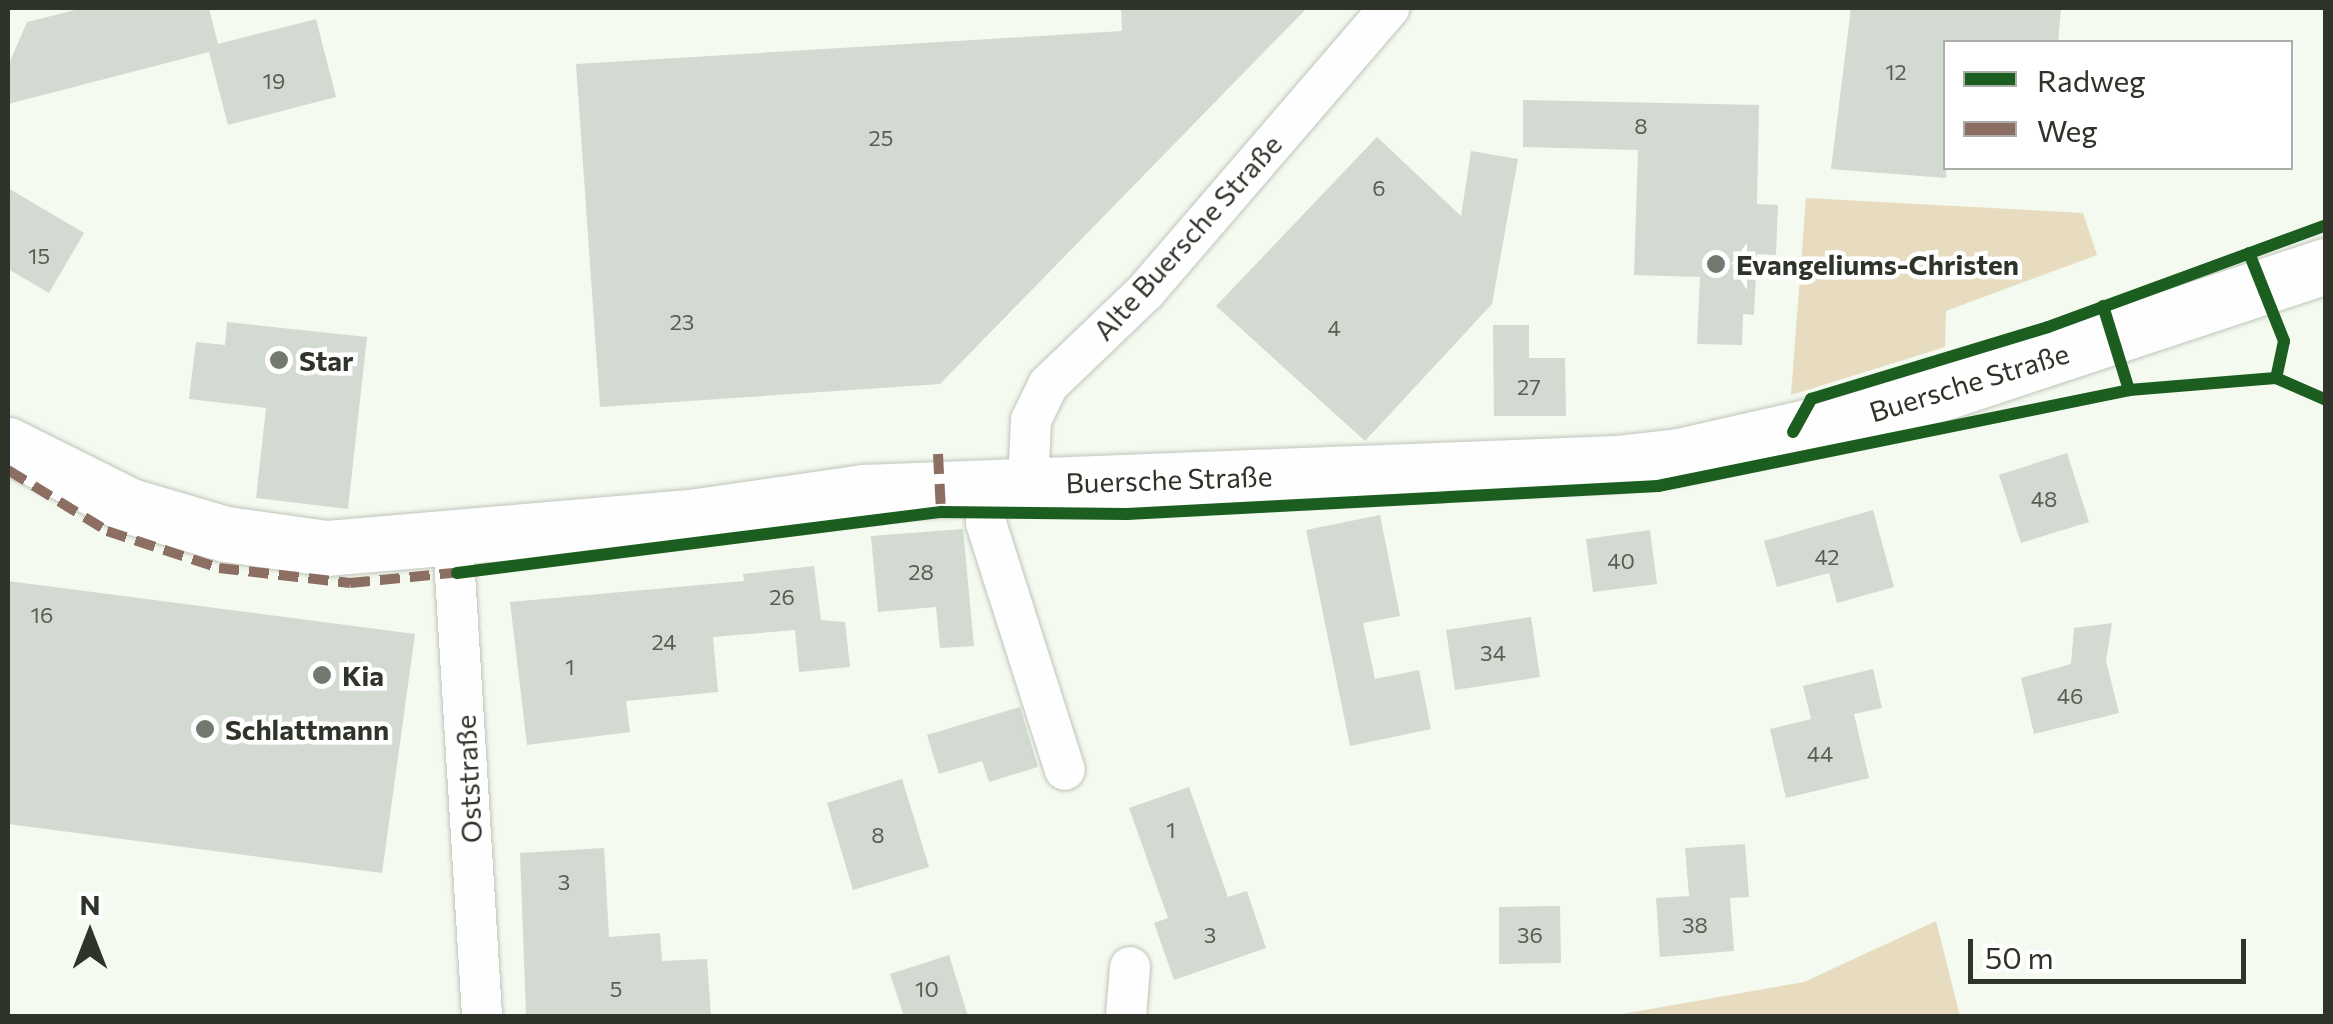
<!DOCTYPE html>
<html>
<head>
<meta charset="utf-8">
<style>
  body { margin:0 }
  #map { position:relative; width:2333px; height:1024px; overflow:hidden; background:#f4faef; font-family:Commissioner,sans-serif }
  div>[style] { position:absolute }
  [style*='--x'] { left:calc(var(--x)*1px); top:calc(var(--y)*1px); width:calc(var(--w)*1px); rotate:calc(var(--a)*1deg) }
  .green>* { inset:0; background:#e7dcbf }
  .building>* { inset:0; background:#d2dad2 }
  .roads { filter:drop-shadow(0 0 2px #bfc5bb) drop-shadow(0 0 2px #bfc5bb) }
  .minor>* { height:40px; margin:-20px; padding:0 20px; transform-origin:20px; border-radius:20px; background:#fdfefd }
  .secondary>* { height:55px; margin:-27.5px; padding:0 27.5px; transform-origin:27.5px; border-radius:27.5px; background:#fdfefd }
  .quiet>* { height:10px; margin-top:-5px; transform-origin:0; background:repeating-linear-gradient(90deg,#8d6e63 0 20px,transparent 0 30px) }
  .cycleway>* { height:12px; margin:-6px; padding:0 6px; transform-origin:6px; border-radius:6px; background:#1b5e20 }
  .dots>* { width:28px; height:28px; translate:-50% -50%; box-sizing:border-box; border:5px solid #fff; border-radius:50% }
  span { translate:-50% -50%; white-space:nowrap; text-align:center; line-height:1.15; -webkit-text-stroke:9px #fff; paint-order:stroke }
  .number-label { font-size:22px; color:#585e54 }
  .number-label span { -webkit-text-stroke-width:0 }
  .street-label { font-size:28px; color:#2f342a }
  .poi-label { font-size:28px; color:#2f342a; font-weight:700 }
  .left { translate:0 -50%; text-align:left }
  .frame { position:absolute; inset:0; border:10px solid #2f342a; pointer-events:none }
  .legend { position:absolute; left:1943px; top:40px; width:350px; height:130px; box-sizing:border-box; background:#fff; border:2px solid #acaeaa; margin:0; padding:12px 18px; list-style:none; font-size:30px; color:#2f342a }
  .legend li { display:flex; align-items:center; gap:20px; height:50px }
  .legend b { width:50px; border:2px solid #acaeaa }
  .north { position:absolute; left:40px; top:884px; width:100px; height:100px; -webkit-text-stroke:8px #fff; paint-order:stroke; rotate:0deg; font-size:28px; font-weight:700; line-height:40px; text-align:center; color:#2f342a }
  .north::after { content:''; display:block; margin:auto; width:35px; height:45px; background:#2f342a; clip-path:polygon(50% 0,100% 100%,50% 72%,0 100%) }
  .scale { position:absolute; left:1968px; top:939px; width:278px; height:45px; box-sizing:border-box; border:5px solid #2f342a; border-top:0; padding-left:12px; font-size:30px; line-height:35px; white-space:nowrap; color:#2f342a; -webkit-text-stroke:8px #fff; paint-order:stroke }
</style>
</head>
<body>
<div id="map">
  <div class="green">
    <div style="clip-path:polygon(1806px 198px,2083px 213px,2097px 255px,1946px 311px,1945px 347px,1791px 395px)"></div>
    <div style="clip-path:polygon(1936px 921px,1960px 1016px,1611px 1016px,1804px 982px)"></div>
  </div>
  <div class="building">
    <div style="clip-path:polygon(83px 8px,209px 8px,218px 44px,316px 19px,336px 97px,228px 125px,209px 52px,8px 104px,8px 66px,27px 22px)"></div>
    <div style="clip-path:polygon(1121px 8px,1307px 8px,940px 384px,600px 407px,576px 64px,1122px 31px)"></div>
    <div style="clip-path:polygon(1851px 8px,2061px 8px,2058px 42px,1946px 42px,1946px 178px,1831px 169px)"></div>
    <div style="clip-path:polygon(1523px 100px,1759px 105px,1757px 204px,1778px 205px,1776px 255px,1757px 254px,1754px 315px,1743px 314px,1742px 345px,1697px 344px,1700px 277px,1634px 275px,1638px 150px,1523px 147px)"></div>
    <div style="clip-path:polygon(1377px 137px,1461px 216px,1471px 151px,1518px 159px,1492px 304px,1365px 441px,1216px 306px)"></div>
    <div style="clip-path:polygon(8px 188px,84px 233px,49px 293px,8px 269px)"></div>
    <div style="clip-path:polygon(227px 322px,367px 337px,348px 509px,256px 498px,266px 408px,189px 399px,196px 342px,225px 345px)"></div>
    <div style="clip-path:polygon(1493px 325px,1529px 325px,1529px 358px,1565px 358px,1566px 416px,1494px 416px)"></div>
    <div style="clip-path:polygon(2067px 453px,2089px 522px,2021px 543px,1999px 475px)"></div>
    <div style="clip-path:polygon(1873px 510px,1894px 587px,1837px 603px,1829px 573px,1777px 587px,1764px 541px)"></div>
    <div style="clip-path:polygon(1380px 515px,1400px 616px,1363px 623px,1375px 679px,1419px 670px,1431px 729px,1350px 746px,1306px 530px)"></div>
    <div style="clip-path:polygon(963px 529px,974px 646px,940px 648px,936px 607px,878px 612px,871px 536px)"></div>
    <div style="clip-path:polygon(1650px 530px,1657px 584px,1593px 592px,1586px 539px)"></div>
    <div style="clip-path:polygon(814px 566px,821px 620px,845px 622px,850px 667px,799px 672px,795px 630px,713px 637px,718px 692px,626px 701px,630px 732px,527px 745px,510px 602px,744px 581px,743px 574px)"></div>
    <div style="clip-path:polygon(8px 581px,415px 634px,382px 873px,8px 824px)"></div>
    <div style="clip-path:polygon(1531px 617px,1540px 677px,1455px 690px,1446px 630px)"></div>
    <div style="clip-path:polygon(2112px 623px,2106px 661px,2119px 713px,2034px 734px,2021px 678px,2071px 664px,2074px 628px)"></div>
    <div style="clip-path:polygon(1873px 669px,1882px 708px,1854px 714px,1869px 778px,1786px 798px,1770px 729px,1811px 719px,1803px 686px)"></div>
    <div style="clip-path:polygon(1020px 707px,1038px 767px,989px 782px,982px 761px,939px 774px,927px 735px)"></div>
    <div style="clip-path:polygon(902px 779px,929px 867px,853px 890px,827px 803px)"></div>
    <div style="clip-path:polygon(1189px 787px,1228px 897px,1247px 891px,1266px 948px,1174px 980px,1154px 923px,1168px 918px,1129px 808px)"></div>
    <div style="clip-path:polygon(1745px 844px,1749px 897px,1730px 898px,1734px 951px,1660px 957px,1656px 898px,1689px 896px,1685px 848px)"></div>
    <div style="clip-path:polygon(604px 848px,609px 937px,660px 933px,662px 961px,707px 959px,711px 1016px,526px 1016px,520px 853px)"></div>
    <div style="clip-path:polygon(1560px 906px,1561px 963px,1499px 964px,1499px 907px)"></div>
    <div style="clip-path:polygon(949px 955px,968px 1016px,904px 1016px,890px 974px)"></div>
  </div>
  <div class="roads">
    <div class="minor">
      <div style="--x:1028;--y:484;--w:64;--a:-87.3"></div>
      <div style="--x:1031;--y:420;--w:39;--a:-64"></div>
      <div style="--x:1048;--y:385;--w:136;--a:-43.8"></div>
      <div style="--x:1146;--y:291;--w:373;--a:-49.3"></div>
      <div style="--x:985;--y:485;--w:38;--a:88"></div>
      <div style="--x:986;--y:523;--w:259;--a:72.3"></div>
      <div style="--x:453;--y:541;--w:476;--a:86.5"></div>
      <div style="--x:1126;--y:1016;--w:49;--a:-85.3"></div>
    </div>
    <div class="secondary">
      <div style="--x:8;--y:445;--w:136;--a:26.6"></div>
      <div style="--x:130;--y:506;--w:100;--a:16.3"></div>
      <div style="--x:226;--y:534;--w:101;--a:8"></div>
      <div style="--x:326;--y:548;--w:372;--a:-4.9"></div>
      <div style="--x:697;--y:516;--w:169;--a:-8.2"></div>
      <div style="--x:864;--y:492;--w:753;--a:-2.21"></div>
      <div style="--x:1616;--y:463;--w:63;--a:-6.3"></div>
      <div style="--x:1679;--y:456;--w:235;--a:-12.8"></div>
      <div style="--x:1908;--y:404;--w:440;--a:-18.3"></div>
    </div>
  </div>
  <div class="quiet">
    <div style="--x:938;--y:454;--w:58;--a:87"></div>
    <div style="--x:8;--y:470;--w:116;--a:31.6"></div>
    <div style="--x:107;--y:531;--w:118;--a:18.3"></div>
    <div style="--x:219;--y:568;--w:132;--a:6.5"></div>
    <div style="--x:350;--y:583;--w:114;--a:-5.6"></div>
  </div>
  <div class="cycleway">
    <div style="--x:2249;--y:253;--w:95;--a:68.3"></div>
    <div style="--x:2284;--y:341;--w:38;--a:102"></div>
    <div style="--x:2103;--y:306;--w:88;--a:72.8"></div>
    <div style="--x:2129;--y:390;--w:147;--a:-4.7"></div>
    <div style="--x:2276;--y:378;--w:55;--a:23.7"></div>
    <div style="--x:1793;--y:432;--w:38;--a:-61"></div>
    <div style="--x:1811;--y:399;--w:248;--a:-16.9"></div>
    <div style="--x:2048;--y:327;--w:296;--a:-20.1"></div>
    <div style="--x:457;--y:573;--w:488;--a:-7.2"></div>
    <div style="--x:941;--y:512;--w:186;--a:0.6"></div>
    <div style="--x:1127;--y:514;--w:532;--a:-3.02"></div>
    <div style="--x:1658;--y:486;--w:481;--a:-11.5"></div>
  </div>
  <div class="dots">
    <div style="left:1716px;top:264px;background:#74796f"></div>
    <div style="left:279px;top:360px;background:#74796f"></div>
    <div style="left:322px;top:675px;background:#74796f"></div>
    <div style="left:205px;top:729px;background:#74796f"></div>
  </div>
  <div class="number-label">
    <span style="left:1896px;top:72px">12</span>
    <span style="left:274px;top:81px">19</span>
    <span style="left:1641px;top:126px">8</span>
    <span style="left:881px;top:138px">25</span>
    <span style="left:1379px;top:188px">6</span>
    <span style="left:39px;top:256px">15</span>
    <span style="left:682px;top:322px">23</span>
    <span style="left:1334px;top:328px">4</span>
    <span style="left:1529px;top:387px">27</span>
    <span style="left:2044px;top:499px">48</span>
    <span style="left:1827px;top:557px">42</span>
    <span style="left:1621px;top:561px">40</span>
    <span style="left:921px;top:572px">28</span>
    <span style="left:782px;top:597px">26</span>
    <span style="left:42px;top:615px">16</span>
    <span style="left:664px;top:642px">24</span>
    <span style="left:1493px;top:653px">34</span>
    <span style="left:570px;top:667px">1</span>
    <span style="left:2070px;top:696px">46</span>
    <span style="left:1820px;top:754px">44</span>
    <span style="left:1171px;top:830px">1</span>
    <span style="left:878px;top:835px">8</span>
    <span style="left:564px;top:882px">3</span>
    <span style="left:1695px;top:925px">38</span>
    <span style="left:1210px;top:935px">3</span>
    <span style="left:1530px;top:935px">36</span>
    <span style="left:616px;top:989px">5</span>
    <span style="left:927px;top:989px">10</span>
  </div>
  <div class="street-label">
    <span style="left:1187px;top:237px;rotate:-48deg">Alte Buersche Straße</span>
    <span style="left:1969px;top:382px;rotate:-17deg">Buersche Straße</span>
    <span style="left:1169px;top:479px;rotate:-2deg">Buersche Straße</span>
    <span style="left:468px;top:779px;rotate:-93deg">Oststraße</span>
  </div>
  <div class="poi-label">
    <span class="left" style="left:1736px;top:264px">Evangeliums-Christen</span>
    <span class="left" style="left:299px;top:360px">Star</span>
    <span class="left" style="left:342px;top:675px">Kia</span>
    <span class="left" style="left:225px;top:729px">Schlattmann</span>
  </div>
  <div class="frame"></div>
  <ul class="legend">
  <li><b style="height:12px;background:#1b5e20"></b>Radweg</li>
  <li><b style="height:12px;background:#8d6e63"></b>Weg</li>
  </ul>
  <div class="north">N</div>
  <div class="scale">50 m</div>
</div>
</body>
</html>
